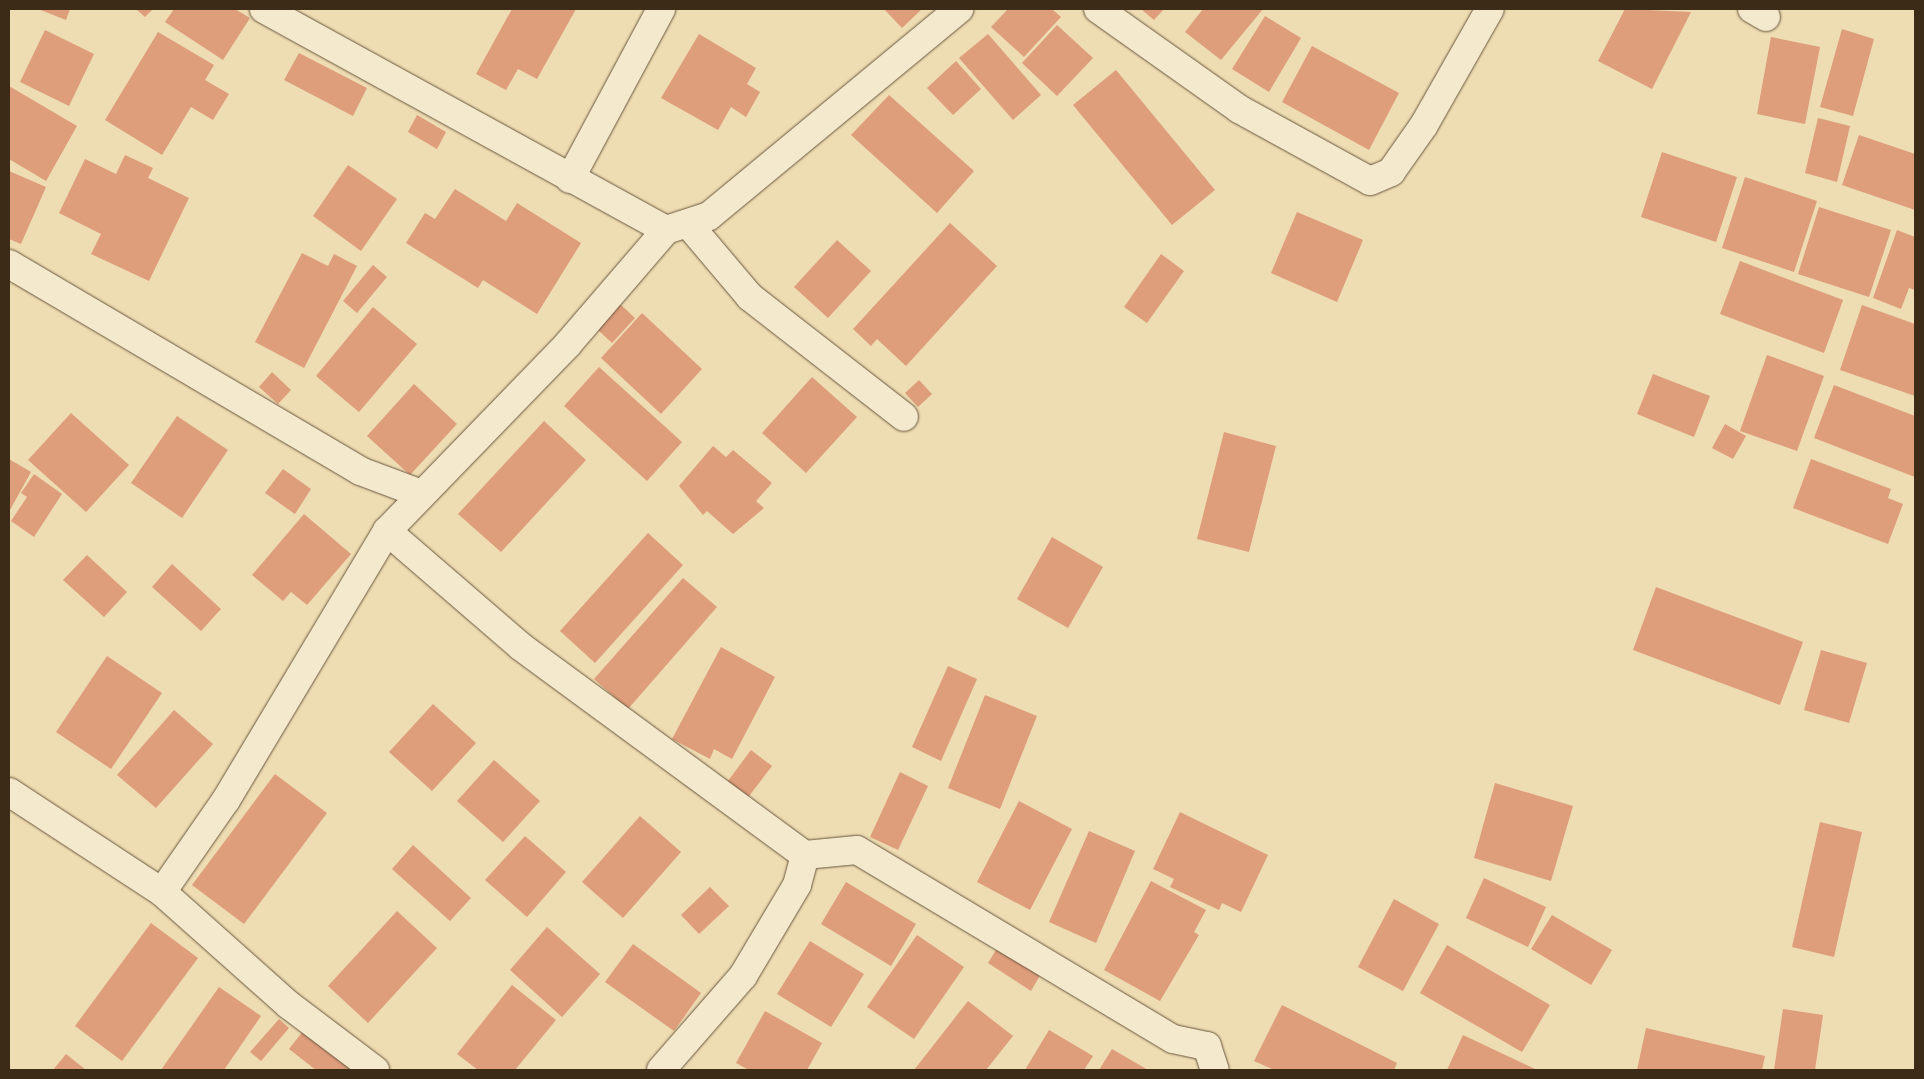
<!DOCTYPE html>
<html>
<head>
<meta charset="utf-8">
<style>
  body { margin:0 }
  #map { position:relative; width:1924px; height:1079px; overflow:hidden; background:#eedcb2; font-family:Cardo,serif }
  div>[style] { position:absolute }
  [style*='--x'] { left:calc(var(--x)*1px); top:calc(var(--y)*1px); width:calc(var(--w)*1px); rotate:calc(var(--a)*1deg) }
  .building>* { inset:0; background:#de9d7b }
  .roads { filter:drop-shadow(0 0 1px #68573e) drop-shadow(0 0 1px #68573e) }
  .minor>* { height:28px; margin:-14px; padding:0 14px; transform-origin:14px; border-radius:14px; background:#f4e8cd }
  span { translate:-50% -50%; white-space:nowrap; text-align:center; line-height:1.15; -webkit-text-stroke:4px #f4e8cd; paint-order:stroke }
  .frame { position:absolute; inset:0; border:10px solid #3b2b17; pointer-events:none }
</style>
</head>
<body>
<div id="map">
  <div class="building">
    <div style="clip-path:polygon(38px 9px,70px 9px,66px 20px)"></div>
    <div style="clip-path:polygon(136px 9px,153px 9px,145px 17px)"></div>
    <div style="clip-path:polygon(174px 9px,235px 9px,250px 18px,223px 60px,165px 22px)"></div>
    <div style="clip-path:polygon(512px 9px,576px 9px,537px 79px,518px 69px,506px 90px,476px 74px)"></div>
    <div style="clip-path:polygon(884px 9px,922px 9px,902px 28px)"></div>
    <div style="clip-path:polygon(1008px 9px,1052px 9px,1061px 17px,1024px 57px,991px 27px)"></div>
    <div style="clip-path:polygon(1141px 9px,1164px 9px,1154px 20px)"></div>
    <div style="clip-path:polygon(1203px 9px,1263px 9px,1221px 60px,1185px 32px)"></div>
    <div style="clip-path:polygon(1625px 9px,1691px 12px,1652px 89px,1598px 61px)"></div>
    <div style="clip-path:polygon(1265px 16px,1301px 38px,1269px 92px,1232px 69px)"></div>
    <div style="clip-path:polygon(1057px 25px,1093px 58px,1057px 96px,1022px 63px)"></div>
    <div style="clip-path:polygon(1842px 29px,1874px 39px,1853px 116px,1820px 107px)"></div>
    <div style="clip-path:polygon(45px 30px,94px 54px,69px 106px,20px 82px)"></div>
    <div style="clip-path:polygon(158px 32px,214px 65px,205px 80px,229px 94px,213px 120px,191px 107px,162px 155px,105px 120px)"></div>
    <div style="clip-path:polygon(699px 34px,756px 68px,747px 84px,760px 92px,746px 117px,731px 107px,718px 130px,661px 98px)"></div>
    <div style="clip-path:polygon(988px 34px,1041px 95px,1013px 120px,959px 58px)"></div>
    <div style="clip-path:polygon(1771px 37px,1820px 47px,1805px 124px,1757px 114px)"></div>
    <div style="clip-path:polygon(1312px 46px,1399px 93px,1369px 150px,1282px 102px)"></div>
    <div style="clip-path:polygon(299px 53px,367px 88px,353px 116px,284px 80px)"></div>
    <div style="clip-path:polygon(956px 61px,981px 89px,953px 115px,927px 88px)"></div>
    <div style="clip-path:polygon(1116px 70px,1215px 190px,1172px 225px,1073px 105px)"></div>
    <div style="clip-path:polygon(9px 86px,77px 126px,46px 181px,9px 159px)"></div>
    <div style="clip-path:polygon(889px 95px,974px 171px,937px 213px,851px 135px)"></div>
    <div style="clip-path:polygon(417px 115px,446px 132px,437px 149px,408px 132px)"></div>
    <div style="clip-path:polygon(1818px 118px,1850px 126px,1837px 182px,1805px 173px)"></div>
    <div style="clip-path:polygon(1859px 135px,1915px 154px,1915px 210px,1842px 185px)"></div>
    <div style="clip-path:polygon(1662px 152px,1737px 177px,1716px 242px,1641px 217px)"></div>
    <div style="clip-path:polygon(125px 155px,153px 168px,148px 178px,189px 198px,149px 281px,91px 254px,101px 234px,59px 213px,85px 159px,116px 174px)"></div>
    <div style="clip-path:polygon(348px 165px,397px 199px,361px 251px,313px 216px)"></div>
    <div style="clip-path:polygon(9px 171px,46px 187px,21px 244px,9px 239px)"></div>
    <div style="clip-path:polygon(1745px 177px,1817px 201px,1794px 272px,1722px 248px)"></div>
    <div style="clip-path:polygon(455px 189px,506px 221px,517px 203px,581px 243px,537px 314px,483px 280px,478px 288px,406px 243px,425px 213px,435px 219px)"></div>
    <div style="clip-path:polygon(1819px 207px,1891px 230px,1869px 297px,1798px 274px)"></div>
    <div style="clip-path:polygon(1297px 212px,1363px 240px,1337px 302px,1271px 273px)"></div>
    <div style="clip-path:polygon(950px 223px,997px 266px,906px 366px,877px 339px,871px 346px,853px 329px)"></div>
    <div style="clip-path:polygon(1897px 230px,1915px 237px,1915px 290px,1909px 288px,1901px 309px,1873px 298px)"></div>
    <div style="clip-path:polygon(837px 240px,871px 271px,828px 318px,794px 287px)"></div>
    <div style="clip-path:polygon(302px 253px,328px 266px,334px 254px,357px 266px,304px 368px,255px 342px)"></div>
    <div style="clip-path:polygon(1161px 254px,1184px 271px,1147px 323px,1124px 307px)"></div>
    <div style="clip-path:polygon(1740px 261px,1843px 300px,1824px 353px,1720px 314px)"></div>
    <div style="clip-path:polygon(373px 265px,387px 277px,357px 313px,343px 301px)"></div>
    <div style="clip-path:polygon(620px 304px,635px 318px,612px 343px,597px 329px)"></div>
    <div style="clip-path:polygon(1862px 305px,1915px 324px,1915px 396px,1840px 370px)"></div>
    <div style="clip-path:polygon(373px 307px,417px 344px,359px 412px,316px 376px)"></div>
    <div style="clip-path:polygon(642px 313px,702px 369px,661px 414px,601px 358px)"></div>
    <div style="clip-path:polygon(1767px 355px,1824px 376px,1797px 451px,1740px 431px)"></div>
    <div style="clip-path:polygon(599px 367px,682px 442px,647px 481px,564px 406px)"></div>
    <div style="clip-path:polygon(272px 372px,291px 390px,278px 404px,259px 387px)"></div>
    <div style="clip-path:polygon(1653px 374px,1710px 396px,1694px 437px,1637px 414px)"></div>
    <div style="clip-path:polygon(812px 377px,857px 417px,806px 473px,762px 433px)"></div>
    <div style="clip-path:polygon(919px 380px,932px 394px,918px 407px,905px 393px)"></div>
    <div style="clip-path:polygon(414px 384px,457px 424px,410px 475px,367px 436px)"></div>
    <div style="clip-path:polygon(1834px 385px,1915px 416px,1915px 477px,1814px 438px)"></div>
    <div style="clip-path:polygon(71px 413px,129px 465px,86px 512px,28px 460px)"></div>
    <div style="clip-path:polygon(177px 416px,228px 450px,182px 518px,131px 483px)"></div>
    <div style="clip-path:polygon(544px 421px,586px 460px,501px 552px,458px 514px)"></div>
    <div style="clip-path:polygon(1725px 424px,1746px 436px,1733px 459px,1712px 448px)"></div>
    <div style="clip-path:polygon(1224px 432px,1276px 446px,1249px 552px,1197px 539px)"></div>
    <div style="clip-path:polygon(713px 446px,726px 457px,733px 450px,772px 483px,756px 501px,764px 508px,733px 534px,707px 511px,703px 515px,679px 486px)"></div>
    <div style="clip-path:polygon(9px 459px,31px 472px,10px 510px,9px 509px)"></div>
    <div style="clip-path:polygon(1811px 459px,1891px 489px,1888px 498px,1903px 504px,1888px 544px,1793px 508px)"></div>
    <div style="clip-path:polygon(283px 469px,311px 489px,295px 514px,265px 493px)"></div>
    <div style="clip-path:polygon(34px 474px,62px 494px,34px 537px,11px 521px,27px 497px,21px 493px)"></div>
    <div style="clip-path:polygon(304px 514px,351px 554px,307px 605px,291px 592px,283px 601px,252px 575px)"></div>
    <div style="clip-path:polygon(648px 533px,683px 565px,595px 663px,560px 631px)"></div>
    <div style="clip-path:polygon(1052px 537px,1103px 567px,1068px 628px,1017px 599px)"></div>
    <div style="clip-path:polygon(87px 555px,127px 592px,104px 617px,63px 580px)"></div>
    <div style="clip-path:polygon(172px 564px,221px 609px,201px 631px,152px 587px)"></div>
    <div style="clip-path:polygon(683px 578px,717px 607px,628px 709px,594px 679px)"></div>
    <div style="clip-path:polygon(1656px 587px,1803px 642px,1780px 705px,1633px 650px)"></div>
    <div style="clip-path:polygon(721px 647px,775px 677px,732px 759px,714px 749px,710px 759px,672px 739px)"></div>
    <div style="clip-path:polygon(1821px 650px,1867px 663px,1849px 723px,1804px 710px)"></div>
    <div style="clip-path:polygon(107px 656px,162px 693px,111px 769px,56px 732px)"></div>
    <div style="clip-path:polygon(948px 666px,977px 679px,941px 761px,912px 747px)"></div>
    <div style="clip-path:polygon(985px 695px,1037px 716px,1000px 809px,948px 788px)"></div>
    <div style="clip-path:polygon(433px 704px,476px 743px,432px 791px,389px 752px)"></div>
    <div style="clip-path:polygon(174px 710px,213px 744px,156px 808px,117px 775px)"></div>
    <div style="clip-path:polygon(751px 750px,772px 766px,746px 800px,725px 785px)"></div>
    <div style="clip-path:polygon(494px 760px,540px 801px,503px 842px,457px 801px)"></div>
    <div style="clip-path:polygon(900px 772px,928px 786px,898px 850px,870px 837px)"></div>
    <div style="clip-path:polygon(275px 774px,327px 813px,244px 924px,192px 885px)"></div>
    <div style="clip-path:polygon(1495px 783px,1573px 806px,1551px 881px,1474px 858px)"></div>
    <div style="clip-path:polygon(1019px 801px,1072px 829px,1030px 910px,977px 882px)"></div>
    <div style="clip-path:polygon(1180px 812px,1268px 855px,1241px 912px,1222px 903px,1219px 910px,1170px 887px,1174px 879px,1153px 869px)"></div>
    <div style="clip-path:polygon(640px 816px,681px 852px,623px 918px,582px 882px)"></div>
    <div style="clip-path:polygon(1820px 822px,1862px 832px,1834px 957px,1792px 947px)"></div>
    <div style="clip-path:polygon(1089px 831px,1135px 851px,1096px 943px,1049px 922px)"></div>
    <div style="clip-path:polygon(525px 836px,566px 872px,527px 917px,485px 880px)"></div>
    <div style="clip-path:polygon(413px 845px,471px 898px,450px 921px,392px 869px)"></div>
    <div style="clip-path:polygon(1484px 878px,1546px 907px,1528px 947px,1466px 918px)"></div>
    <div style="clip-path:polygon(1151px 881px,1206px 910px,1194px 932px,1199px 935px,1160px 1001px,1104px 970px)"></div>
    <div style="clip-path:polygon(846px 882px,916px 924px,891px 966px,821px 924px)"></div>
    <div style="clip-path:polygon(710px 887px,729px 906px,699px 934px,681px 915px)"></div>
    <div style="clip-path:polygon(1394px 899px,1439px 924px,1403px 991px,1358px 967px)"></div>
    <div style="clip-path:polygon(397px 911px,437px 948px,368px 1023px,328px 986px)"></div>
    <div style="clip-path:polygon(1552px 915px,1612px 950px,1591px 985px,1531px 949px)"></div>
    <div style="clip-path:polygon(151px 923px,198px 958px,122px 1061px,75px 1026px)"></div>
    <div style="clip-path:polygon(547px 927px,600px 974px,562px 1017px,510px 970px)"></div>
    <div style="clip-path:polygon(917px 935px,964px 967px,914px 1039px,867px 1007px)"></div>
    <div style="clip-path:polygon(810px 941px,864px 974px,831px 1027px,777px 994px)"></div>
    <div style="clip-path:polygon(633px 944px,701px 993px,674px 1031px,605px 982px)"></div>
    <div style="clip-path:polygon(999px 945px,1042px 972px,1031px 991px,988px 963px)"></div>
    <div style="clip-path:polygon(1447px 945px,1550px 1005px,1522px 1052px,1420px 993px)"></div>
    <div style="clip-path:polygon(512px 985px,556px 1020px,515px 1070px,478px 1070px,457px 1054px)"></div>
    <div style="clip-path:polygon(219px 987px,261px 1016px,224px 1070px,161px 1070px)"></div>
    <div style="clip-path:polygon(968px 1001px,1013px 1036px,986px 1070px,914px 1070px)"></div>
    <div style="clip-path:polygon(1282px 1005px,1397px 1063px,1394px 1070px,1274px 1070px,1254px 1061px)"></div>
    <div style="clip-path:polygon(1783px 1009px,1823px 1015px,1815px 1070px,1774px 1070px)"></div>
    <div style="clip-path:polygon(765px 1011px,822px 1043px,807px 1070px,749px 1070px,736px 1063px)"></div>
    <div style="clip-path:polygon(279px 1019px,289px 1028px,261px 1061px,250px 1052px)"></div>
    <div style="clip-path:polygon(1646px 1028px,1765px 1056px,1762px 1070px,1637px 1070px)"></div>
    <div style="clip-path:polygon(304px 1030px,356px 1070px,316px 1070px,289px 1049px)"></div>
    <div style="clip-path:polygon(1049px 1030px,1093px 1056px,1084px 1070px,1025px 1070px)"></div>
    <div style="clip-path:polygon(1463px 1035px,1537px 1070px,1447px 1070px)"></div>
    <div style="clip-path:polygon(1112px 1049px,1148px 1070px,1099px 1070px)"></div>
    <div style="clip-path:polygon(66px 1054px,86px 1070px,53px 1070px)"></div>
  </div>
  <div class="roads">
    <div class="minor">
      <div style="--x:1098;--y:9;--w:173;--a:35.3"></div>
      <div style="--x:1239;--y:109;--w:149;--a:28.8"></div>
      <div style="--x:1370;--y:181;--w:23;--a:-23"></div>
      <div style="--x:1391;--y:172;--w:57;--a:-54.9"></div>
      <div style="--x:1424;--y:125;--w:133;--a:-60.4"></div>
      <div style="--x:1752;--y:9;--w:16;--a:30"></div>
      <div style="--x:570;--y:179;--w:193;--a:-61.8"></div>
      <div style="--x:690;--y:226;--w:93;--a:49.8"></div>
      <div style="--x:750;--y:297;--w:195;--a:37.9"></div>
      <div style="--x:666;--y:230;--w:45;--a:-18"></div>
      <div style="--x:709;--y:216;--w:325;--a:-39.6"></div>
      <div style="--x:9;--y:264;--w:407;--a:30.5"></div>
      <div style="--x:360;--y:471;--w:66;--a:20.4"></div>
      <div style="--x:387;--y:531;--w:176;--a:40.8"></div>
      <div style="--x:520;--y:646;--w:353;--a:36.3"></div>
      <div style="--x:805;--y:855;--w:52;--a:-5.5"></div>
      <div style="--x:857;--y:850;--w:368;--a:30.9"></div>
      <div style="--x:1173;--y:1039;--w:35;--a:12"></div>
      <div style="--x:1207;--y:1046;--w:25;--a:72"></div>
      <div style="--x:9;--y:792;--w:183;--a:33.2"></div>
      <div style="--x:162;--y:892;--w:170;--a:41.7"></div>
      <div style="--x:289;--y:1005;--w:108;--a:37.1"></div>
      <div style="--x:162;--y:892;--w:112;--a:-55.2"></div>
      <div style="--x:226;--y:800;--w:313;--a:-59.1"></div>
      <div style="--x:387;--y:531;--w:260;--a:-45.9"></div>
      <div style="--x:568;--y:344;--w:150;--a:-49.3"></div>
      <div style="--x:666;--y:230;--w:459;--a:-151.2"></div>
      <div style="--x:661;--y:1070;--w:125;--a:-48.9"></div>
      <div style="--x:743;--y:976;--w:106;--a:-59.3"></div>
      <div style="--x:797;--y:885;--w:31;--a:-75"></div>
    </div>
  </div>
  <div class="frame"></div>
</div>
</body>
</html>
